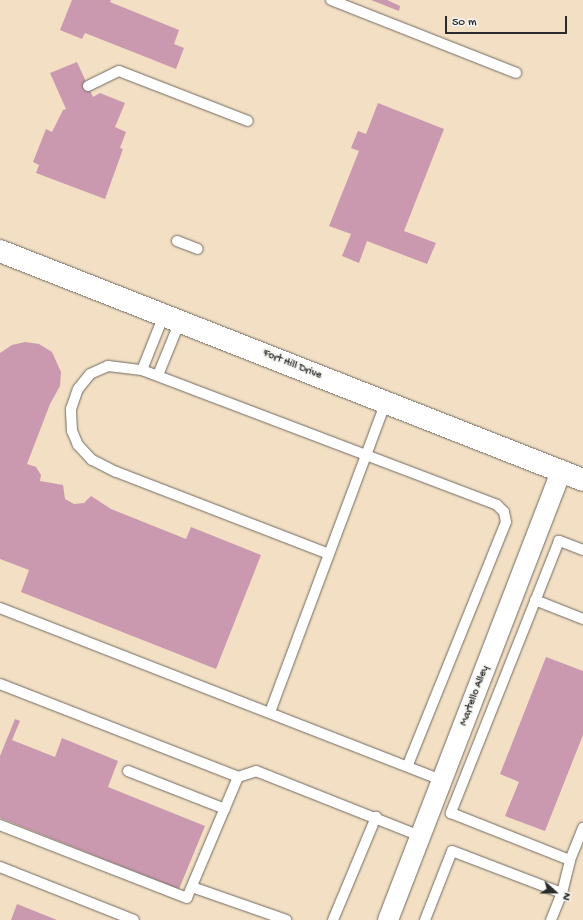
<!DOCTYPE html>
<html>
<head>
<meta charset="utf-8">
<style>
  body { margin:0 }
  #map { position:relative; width:583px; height:920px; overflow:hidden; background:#f2dfc4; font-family:"Gochi Hand",sans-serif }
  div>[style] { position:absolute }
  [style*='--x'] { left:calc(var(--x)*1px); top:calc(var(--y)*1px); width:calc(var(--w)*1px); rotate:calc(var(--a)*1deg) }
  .building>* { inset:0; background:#ca99af }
  .roads { filter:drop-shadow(0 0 1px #716a61) drop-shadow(0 0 1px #716a61) }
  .service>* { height:10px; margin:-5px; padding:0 5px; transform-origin:5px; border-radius:5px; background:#fff }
  .minor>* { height:20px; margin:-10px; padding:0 10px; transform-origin:10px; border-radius:10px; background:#fff }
  .tertiary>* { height:22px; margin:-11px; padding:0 11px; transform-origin:11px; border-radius:11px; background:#fff }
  span { translate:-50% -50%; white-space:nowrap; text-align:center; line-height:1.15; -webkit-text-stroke:3.5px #f6f6f2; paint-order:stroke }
  .street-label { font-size:11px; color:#2b2b2b }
  .north { position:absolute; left:535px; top:872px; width:40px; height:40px; -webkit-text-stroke:3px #f6f6f2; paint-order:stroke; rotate:111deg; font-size:11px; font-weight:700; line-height:16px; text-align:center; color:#2b2b2b }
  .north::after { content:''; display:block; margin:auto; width:14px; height:18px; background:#2b2b2b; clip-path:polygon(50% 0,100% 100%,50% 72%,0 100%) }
  .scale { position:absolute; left:445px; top:16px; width:122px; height:18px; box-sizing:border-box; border:2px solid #2b2b2b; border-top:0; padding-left:5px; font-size:12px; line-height:14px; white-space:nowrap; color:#2b2b2b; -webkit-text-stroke:3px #f6f6f2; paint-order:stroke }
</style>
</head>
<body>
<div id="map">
  <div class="building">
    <div style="clip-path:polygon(72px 0,111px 0,110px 2px,179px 30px,174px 44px,184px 48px,176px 69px,85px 33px,82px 39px,60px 30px)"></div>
    <div style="clip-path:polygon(371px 0,387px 0,400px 6px,399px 11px)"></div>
    <div style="clip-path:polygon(77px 62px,93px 97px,100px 93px,125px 103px,115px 127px,126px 132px,120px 148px,123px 149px,105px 199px,36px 173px,39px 165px,33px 162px,46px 129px,52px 132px,63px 110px,66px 109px,50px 73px)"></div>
    <div style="clip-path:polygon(378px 103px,444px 129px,404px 231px,436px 243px,427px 264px,367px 241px,359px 263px,342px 256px,351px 234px,329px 226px,359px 151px,351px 148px,358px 131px,366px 134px)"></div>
    <div style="clip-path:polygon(25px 342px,39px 344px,52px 352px,61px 372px,60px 386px,50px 404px,27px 464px,36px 467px,41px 475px,40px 481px,63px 485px,65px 499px,74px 504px,84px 503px,91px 496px,111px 509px,186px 539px,191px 527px,261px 555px,216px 669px,21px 592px,29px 570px,0 559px,0 353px,12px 345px)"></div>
    <div style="clip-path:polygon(546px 657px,583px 671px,583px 735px,545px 831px,505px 816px,519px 782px,500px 774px)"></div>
    <div style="clip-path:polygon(15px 719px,20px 721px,12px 740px,55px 757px,62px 738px,118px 761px,108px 787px,205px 826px,179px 889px,0 818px,0 756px)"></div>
    <div style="clip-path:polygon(17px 904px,57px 920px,11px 920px)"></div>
  </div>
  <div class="roads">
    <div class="service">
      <div style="--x:331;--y:0;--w:199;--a:21.5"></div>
      <div style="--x:88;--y:86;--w:34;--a:-26"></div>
      <div style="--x:119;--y:71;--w:138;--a:21.2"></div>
      <div style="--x:177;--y:241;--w:22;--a:21"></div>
      <div style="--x:142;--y:370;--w:59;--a:-68.2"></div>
      <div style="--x:158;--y:375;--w:58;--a:-67.8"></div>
      <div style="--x:583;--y:550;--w:26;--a:-159"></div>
      <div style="--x:559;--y:541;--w:293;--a:111.7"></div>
      <div style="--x:451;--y:813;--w:128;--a:21.6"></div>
      <div style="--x:570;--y:860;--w:35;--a:-68"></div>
      <div style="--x:329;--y:554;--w:228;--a:-158.9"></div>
      <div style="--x:116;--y:472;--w:27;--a:-153"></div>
      <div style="--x:92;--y:460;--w:21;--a:-133"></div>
      <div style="--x:78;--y:445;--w:15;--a:-113"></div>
      <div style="--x:72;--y:431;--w:22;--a:-93"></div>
      <div style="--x:71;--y:409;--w:21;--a:-71"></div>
      <div style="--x:78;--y:389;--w:19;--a:-51"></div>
      <div style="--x:90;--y:374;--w:20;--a:-24"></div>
      <div style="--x:108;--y:366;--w:34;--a:7"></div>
      <div style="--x:142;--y:370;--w:380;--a:20.8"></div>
      <div style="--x:497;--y:505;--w:10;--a:45"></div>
      <div style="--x:504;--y:512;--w:10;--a:79"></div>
      <div style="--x:506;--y:522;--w:262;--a:112"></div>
      <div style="--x:535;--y:600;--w:52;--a:21.6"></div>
      <div style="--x:0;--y:608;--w:474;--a:21.3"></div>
      <div style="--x:0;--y:684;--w:256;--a:21.3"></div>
      <div style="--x:238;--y:777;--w:131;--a:112.9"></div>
      <div style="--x:187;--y:898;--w:201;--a:-158.7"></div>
      <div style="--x:270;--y:712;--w:331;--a:-69.5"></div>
      <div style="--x:128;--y:771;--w:104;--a:21.4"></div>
      <div style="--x:238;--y:777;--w:19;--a:-18"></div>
      <div style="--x:256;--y:771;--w:176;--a:21.6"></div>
      <div style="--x:0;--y:867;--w:144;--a:21.6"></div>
      <div style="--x:192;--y:887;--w:100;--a:19.3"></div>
      <div style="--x:333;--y:920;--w:112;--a:-67.3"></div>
      <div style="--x:425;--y:920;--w:74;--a:-68.6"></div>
      <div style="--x:452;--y:851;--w:118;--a:20.9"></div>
      <div style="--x:551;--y:920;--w:29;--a:-68"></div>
      <div style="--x:562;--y:893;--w:34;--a:-76"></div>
    </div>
    <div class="minor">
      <div style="--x:388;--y:920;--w:481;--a:-68.9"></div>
    </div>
    <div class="tertiary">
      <div style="--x:0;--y:251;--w:626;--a:21.44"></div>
    </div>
  </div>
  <div class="street-label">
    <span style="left:292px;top:365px;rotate:22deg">Fort Hill Drive</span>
    <span style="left:475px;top:696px;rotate:-69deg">Martello Alley</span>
  </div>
  <div class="north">N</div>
  <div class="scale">50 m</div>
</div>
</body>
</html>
